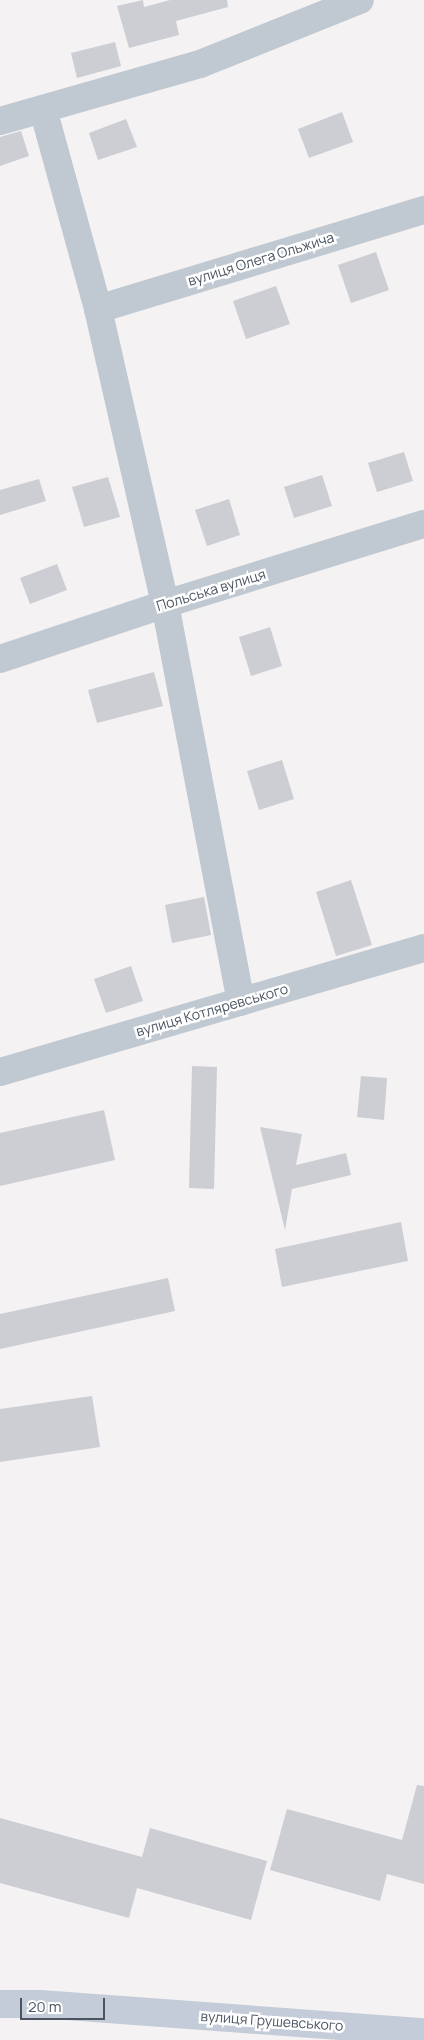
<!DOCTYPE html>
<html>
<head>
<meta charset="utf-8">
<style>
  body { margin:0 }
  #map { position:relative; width:424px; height:2040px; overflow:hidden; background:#f4f2f2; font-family:Manrope,sans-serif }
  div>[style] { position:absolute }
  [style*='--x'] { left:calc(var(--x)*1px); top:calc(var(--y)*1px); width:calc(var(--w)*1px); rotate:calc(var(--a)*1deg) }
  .building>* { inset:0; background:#ccced4 }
  .minor>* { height:28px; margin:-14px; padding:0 14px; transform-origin:14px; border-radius:14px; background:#c0c8d1 }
  .secondary>* { height:28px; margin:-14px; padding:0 14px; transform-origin:14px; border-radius:14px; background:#c3ccd8 }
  span { translate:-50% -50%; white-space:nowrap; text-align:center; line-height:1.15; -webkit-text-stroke:5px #fff; paint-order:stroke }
  .street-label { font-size:14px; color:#4a5460 }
  .scale { position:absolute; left:20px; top:1998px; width:85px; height:22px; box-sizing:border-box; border:2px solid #4a5460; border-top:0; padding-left:6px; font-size:15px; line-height:18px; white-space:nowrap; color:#4a5460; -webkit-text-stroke:4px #fff; paint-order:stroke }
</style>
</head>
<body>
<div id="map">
  <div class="building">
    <div style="clip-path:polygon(143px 0,144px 7px,170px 0,227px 0,228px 7px,176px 21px,179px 35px,129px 48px,117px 6px)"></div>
    <div style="clip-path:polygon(115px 42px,121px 66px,77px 78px,71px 53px)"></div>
    <div style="clip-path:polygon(342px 112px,353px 142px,309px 158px,298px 129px)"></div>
    <div style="clip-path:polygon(126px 119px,137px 147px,98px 160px,89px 133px)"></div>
    <div style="clip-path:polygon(21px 131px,29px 156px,0 166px,0 137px)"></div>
    <div style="clip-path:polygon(376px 252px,389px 290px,351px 303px,338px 265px)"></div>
    <div style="clip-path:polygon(276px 286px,290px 324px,246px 339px,233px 301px)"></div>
    <div style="clip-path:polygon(404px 452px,413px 481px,377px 492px,368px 463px)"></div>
    <div style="clip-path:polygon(322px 475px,332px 506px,294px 518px,284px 487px)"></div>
    <div style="clip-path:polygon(108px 477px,120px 517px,84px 527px,72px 487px)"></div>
    <div style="clip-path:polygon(39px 479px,46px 501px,0 515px,0 490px)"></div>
    <div style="clip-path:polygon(229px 499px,240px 535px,207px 546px,195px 510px)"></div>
    <div style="clip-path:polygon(57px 564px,67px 590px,30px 604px,20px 578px)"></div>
    <div style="clip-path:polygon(270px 627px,282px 666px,251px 676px,239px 637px)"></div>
    <div style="clip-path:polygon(154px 672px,163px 706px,97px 723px,88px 690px)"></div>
    <div style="clip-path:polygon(282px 760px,294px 799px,259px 810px,247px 771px)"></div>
    <div style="clip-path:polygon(351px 880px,372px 945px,336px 956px,316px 892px)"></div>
    <div style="clip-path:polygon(204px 897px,211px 935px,172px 943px,165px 905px)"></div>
    <div style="clip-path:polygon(131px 966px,143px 1001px,106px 1013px,94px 979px)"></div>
    <div style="clip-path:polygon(192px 1066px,217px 1067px,214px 1189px,189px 1188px)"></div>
    <div style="clip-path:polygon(361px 1076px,387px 1078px,384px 1120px,357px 1117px)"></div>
    <div style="clip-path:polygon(104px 1110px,115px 1160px,0 1186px,0 1133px)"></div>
    <div style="clip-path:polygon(260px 1127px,302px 1134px,296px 1165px,346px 1153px,351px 1175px,292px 1189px,285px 1230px)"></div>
    <div style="clip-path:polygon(401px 1222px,408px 1261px,282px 1287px,275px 1249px)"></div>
    <div style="clip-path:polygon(168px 1278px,175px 1311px,0 1349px,0 1314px)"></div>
    <div style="clip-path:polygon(92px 1396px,100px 1447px,0 1462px,0 1409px)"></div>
    <div style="clip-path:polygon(417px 1785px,424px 1786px,424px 1884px,387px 1874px,380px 1901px,270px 1870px,287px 1809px,402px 1840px)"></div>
    <div style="clip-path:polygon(0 1818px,142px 1857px,150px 1828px,267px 1861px,251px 1920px,137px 1888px,129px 1918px,0 1883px)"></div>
  </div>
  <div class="minor">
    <div style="--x:43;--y:109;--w:207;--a:74.6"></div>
    <div style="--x:98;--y:309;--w:303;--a:77.2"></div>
    <div style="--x:165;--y:604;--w:405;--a:79.2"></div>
    <div style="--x:0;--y:121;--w:208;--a:-15.9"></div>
    <div style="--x:200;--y:64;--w:172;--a:-21.8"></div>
    <div style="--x:98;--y:309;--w:341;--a:-16.9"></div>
    <div style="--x:0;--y:659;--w:174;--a:-18.4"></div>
    <div style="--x:165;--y:604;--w:271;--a:-17.2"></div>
    <div style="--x:0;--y:1072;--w:442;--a:-16.3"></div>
  </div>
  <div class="secondary">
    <div style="--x:0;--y:2004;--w:40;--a:0"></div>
    <div style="--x:40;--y:2004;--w:385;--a:4.2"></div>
  </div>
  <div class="street-label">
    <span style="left:261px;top:259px;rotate:-17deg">вулиця Олега Ольжича</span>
    <span style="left:211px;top:590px;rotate:-17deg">Польська вулиця</span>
    <span style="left:212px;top:1010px;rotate:-16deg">вулиця Котляревського</span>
    <span style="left:272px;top:2021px;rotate:4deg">вулиця Грушевського</span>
  </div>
  <div class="scale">20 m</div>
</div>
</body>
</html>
